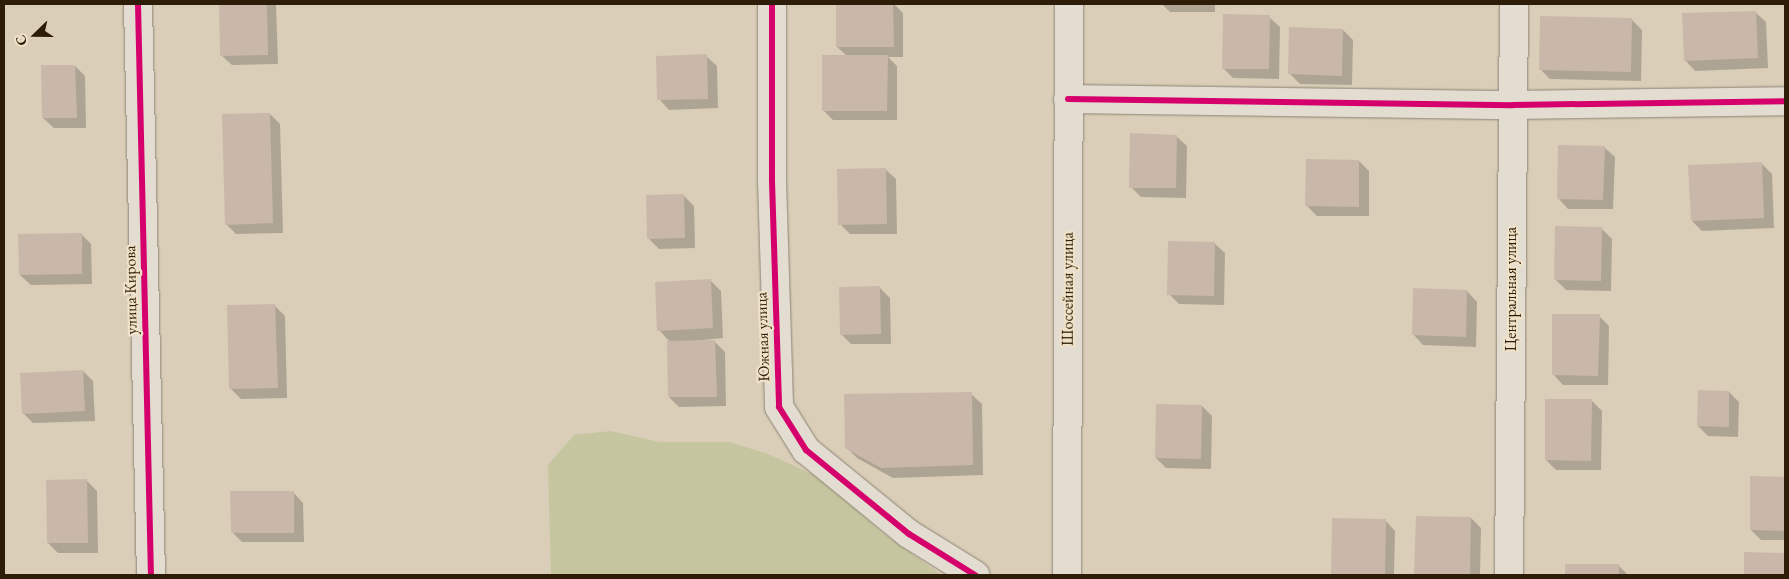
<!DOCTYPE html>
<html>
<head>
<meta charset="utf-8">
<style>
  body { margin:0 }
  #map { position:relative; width:1789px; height:579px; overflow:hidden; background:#daceb8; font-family:"EB Garamond",serif }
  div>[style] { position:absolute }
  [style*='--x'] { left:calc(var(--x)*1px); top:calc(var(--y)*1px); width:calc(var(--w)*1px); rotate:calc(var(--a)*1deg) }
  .green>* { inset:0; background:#c5c59f }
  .shadow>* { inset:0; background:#0003 }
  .building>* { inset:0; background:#c9b8a9 }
  .roads { filter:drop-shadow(0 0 1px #8d8475) drop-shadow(0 0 1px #8d8475) }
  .street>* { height:28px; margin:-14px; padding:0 14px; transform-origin:14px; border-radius:14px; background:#e2dcd1 }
  .cycleway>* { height:6px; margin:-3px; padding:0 3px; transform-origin:3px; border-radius:3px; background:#d6006c }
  span { translate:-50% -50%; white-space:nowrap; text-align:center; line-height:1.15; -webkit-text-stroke:4.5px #f0e2c8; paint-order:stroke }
  .street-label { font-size:16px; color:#2d1c07 }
  .frame { position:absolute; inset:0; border:5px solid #2d1c07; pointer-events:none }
  .north { position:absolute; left:10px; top:10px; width:50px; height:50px; -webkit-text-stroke:4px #f0e2c8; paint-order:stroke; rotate:248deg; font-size:14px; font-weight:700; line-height:20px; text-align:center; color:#2d1c07 }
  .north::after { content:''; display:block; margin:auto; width:18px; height:22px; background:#2d1c07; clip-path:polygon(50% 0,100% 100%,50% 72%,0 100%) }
</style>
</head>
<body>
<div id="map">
  <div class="green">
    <div style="clip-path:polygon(611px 431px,659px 442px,729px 442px,768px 454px,827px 481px,880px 531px,941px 575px,551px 575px,548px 465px,574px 435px)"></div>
  </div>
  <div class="shadow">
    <div style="clip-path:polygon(220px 4px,276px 4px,278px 64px,232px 65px,221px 55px)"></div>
    <div style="clip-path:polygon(837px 4px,894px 4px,903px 13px,903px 57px,888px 57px,897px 66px,897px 120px,833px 120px,823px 110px,847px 56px,837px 47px)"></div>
    <div style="clip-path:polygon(1162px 4px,1215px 4px,1215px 12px,1170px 12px)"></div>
    <div style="clip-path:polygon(1755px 12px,1766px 22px,1768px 68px,1695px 71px,1685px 60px)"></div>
    <div style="clip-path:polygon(1269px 17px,1280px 27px,1279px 79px,1233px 78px,1223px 68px)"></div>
    <div style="clip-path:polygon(1632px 20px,1642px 30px,1641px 81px,1550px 79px,1540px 69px)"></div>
    <div style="clip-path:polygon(1343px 30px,1353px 40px,1352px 85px,1300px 84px,1290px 74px)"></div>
    <div style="clip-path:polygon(706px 56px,717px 66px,718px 108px,669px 110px,659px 99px)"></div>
    <div style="clip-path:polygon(75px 66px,85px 76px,86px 128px,54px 128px,43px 118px)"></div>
    <div style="clip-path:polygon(270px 114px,280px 124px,283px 233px,236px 234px,226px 224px)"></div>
    <div style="clip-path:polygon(1176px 136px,1187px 146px,1186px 198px,1141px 197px,1131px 187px)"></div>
    <div style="clip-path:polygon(1604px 147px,1615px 157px,1613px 209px,1568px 209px,1558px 198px)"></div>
    <div style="clip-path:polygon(1359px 161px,1369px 171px,1369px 216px,1317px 216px,1307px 206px)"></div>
    <div style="clip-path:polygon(1761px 163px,1772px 174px,1774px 228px,1702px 231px,1692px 221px)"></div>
    <div style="clip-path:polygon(885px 169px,896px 179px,897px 234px,850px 234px,840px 224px)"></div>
    <div style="clip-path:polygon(684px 196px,694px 206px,695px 248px,659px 249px,649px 239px)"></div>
    <div style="clip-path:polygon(1601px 228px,1612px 239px,1611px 291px,1566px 290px,1556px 280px)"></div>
    <div style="clip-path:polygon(81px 234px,91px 244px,92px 284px,31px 285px,20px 275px)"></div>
    <div style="clip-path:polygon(1214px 243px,1225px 253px,1224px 305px,1179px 304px,1169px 294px)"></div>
    <div style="clip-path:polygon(711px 281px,721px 291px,723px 338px,672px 343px,715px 342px,725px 352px,726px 406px,679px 407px,669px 397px,671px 343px,659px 330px)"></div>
    <div style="clip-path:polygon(880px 288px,890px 298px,891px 344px,851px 344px,841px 334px)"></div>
    <div style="clip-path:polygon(1467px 291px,1477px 302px,1476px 347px,1423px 345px,1413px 334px)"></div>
    <div style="clip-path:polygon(275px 306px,285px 316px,287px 398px,241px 399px,231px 389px)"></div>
    <div style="clip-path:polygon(1599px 316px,1609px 326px,1608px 385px,1563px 385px,1553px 374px)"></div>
    <div style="clip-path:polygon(83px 371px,93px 381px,95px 421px,33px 423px,23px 413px)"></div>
    <div style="clip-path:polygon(1729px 392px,1739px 402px,1738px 437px,1708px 436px,1698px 426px)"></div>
    <div style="clip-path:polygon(971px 394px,982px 404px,983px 475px,893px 478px,857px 458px,846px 447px)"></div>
    <div style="clip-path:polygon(1592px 401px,1602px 411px,1601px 470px,1556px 470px,1546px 460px)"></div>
    <div style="clip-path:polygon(1202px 406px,1212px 416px,1211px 469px,1166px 468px,1156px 458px)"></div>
    <div style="clip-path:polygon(1752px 478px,1785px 478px,1785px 540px,1761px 540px,1751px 530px)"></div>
    <div style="clip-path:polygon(87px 481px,97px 491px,98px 553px,58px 553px,48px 543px)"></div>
    <div style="clip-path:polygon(293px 492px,303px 503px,304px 542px,242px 542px,232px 532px)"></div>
    <div style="clip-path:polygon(1417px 517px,1471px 518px,1481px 528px,1480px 575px,1416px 575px)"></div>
    <div style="clip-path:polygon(1333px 519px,1385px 520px,1395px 531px,1394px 575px,1332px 575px)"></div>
    <div style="clip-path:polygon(1745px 553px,1785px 554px,1785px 575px,1745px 575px)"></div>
    <div style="clip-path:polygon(1566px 565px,1618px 565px,1628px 575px,1567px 575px)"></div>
  </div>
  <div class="building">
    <div style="clip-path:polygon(219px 4px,267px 4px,268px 55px,220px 56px)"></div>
    <div style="clip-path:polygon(836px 4px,893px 4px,894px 47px,836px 47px)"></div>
    <div style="clip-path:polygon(1756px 11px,1758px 58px,1684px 61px,1682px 13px)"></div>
    <div style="clip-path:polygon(1223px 14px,1270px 15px,1269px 69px,1222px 69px)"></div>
    <div style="clip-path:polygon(1540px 16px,1632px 18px,1631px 72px,1539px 70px)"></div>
    <div style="clip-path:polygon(1289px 27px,1343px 29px,1342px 76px,1288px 74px)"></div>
    <div style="clip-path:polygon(707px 54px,708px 99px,657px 100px,656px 56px)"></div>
    <div style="clip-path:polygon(822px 55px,888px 55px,887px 111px,822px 111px)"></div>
    <div style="clip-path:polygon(41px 65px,75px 65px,77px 118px,42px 118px)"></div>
    <div style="clip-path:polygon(270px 113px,273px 223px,225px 225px,222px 114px)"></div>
    <div style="clip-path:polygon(1130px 133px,1177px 135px,1176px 188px,1129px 188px)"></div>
    <div style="clip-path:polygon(1558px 145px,1605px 146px,1603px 200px,1557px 199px)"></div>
    <div style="clip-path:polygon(1306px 159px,1359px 160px,1359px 207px,1305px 206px)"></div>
    <div style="clip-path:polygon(1762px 162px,1764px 218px,1691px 221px,1688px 165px)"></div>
    <div style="clip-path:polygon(886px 168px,887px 224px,838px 225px,837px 169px)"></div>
    <div style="clip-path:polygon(684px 194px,685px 238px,647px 239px,646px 195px)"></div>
    <div style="clip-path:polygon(1555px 226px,1602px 227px,1601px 281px,1554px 280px)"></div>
    <div style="clip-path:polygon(82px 233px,82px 274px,19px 275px,18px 234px)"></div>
    <div style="clip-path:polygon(1168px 241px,1215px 242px,1214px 296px,1167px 295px)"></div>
    <div style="clip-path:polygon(711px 279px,713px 328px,657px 331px,655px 282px)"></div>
    <div style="clip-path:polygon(880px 286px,881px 334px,840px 335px,839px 287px)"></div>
    <div style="clip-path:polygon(1413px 288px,1467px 290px,1466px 337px,1412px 335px)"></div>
    <div style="clip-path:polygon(275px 304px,278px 388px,229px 389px,227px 305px)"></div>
    <div style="clip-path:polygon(1552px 314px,1600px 314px,1598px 376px,1552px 375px)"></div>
    <div style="clip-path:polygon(715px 340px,717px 397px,668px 397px,667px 341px)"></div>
    <div style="clip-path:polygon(83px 370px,85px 411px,22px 414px,20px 373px)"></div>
    <div style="clip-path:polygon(1698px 390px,1729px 391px,1729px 427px,1697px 426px)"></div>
    <div style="clip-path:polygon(972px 392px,973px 465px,881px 468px,845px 448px,844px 394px)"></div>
    <div style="clip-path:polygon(1545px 399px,1592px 399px,1591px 461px,1545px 460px)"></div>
    <div style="clip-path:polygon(1156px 404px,1202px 405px,1201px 459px,1155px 458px)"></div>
    <div style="clip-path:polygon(1750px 476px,1785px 477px,1785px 531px,1750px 530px)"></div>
    <div style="clip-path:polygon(87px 479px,88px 543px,47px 543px,46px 480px)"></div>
    <div style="clip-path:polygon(230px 491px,294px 491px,294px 533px,231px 533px)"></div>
    <div style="clip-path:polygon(1416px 516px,1471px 517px,1470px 575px,1414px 575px)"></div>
    <div style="clip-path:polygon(1332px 518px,1386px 519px,1385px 575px,1331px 575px)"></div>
    <div style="clip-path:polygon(1744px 552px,1785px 553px,1785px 575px,1744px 575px)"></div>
    <div style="clip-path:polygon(1565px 564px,1619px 564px,1619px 575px,1565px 575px)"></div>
  </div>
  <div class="roads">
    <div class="street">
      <div style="--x:138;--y:4;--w:571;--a:88.7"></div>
      <div style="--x:772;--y:4;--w:177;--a:90"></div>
      <div style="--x:772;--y:181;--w:226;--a:88.2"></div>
      <div style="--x:779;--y:407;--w:51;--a:57.9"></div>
      <div style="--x:806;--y:450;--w:133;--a:39.2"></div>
      <div style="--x:909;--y:534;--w:78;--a:31.8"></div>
      <div style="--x:1068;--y:99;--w:445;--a:0.8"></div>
      <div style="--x:1513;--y:105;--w:272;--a:-0.8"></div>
      <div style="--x:1067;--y:575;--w:571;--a:-89.8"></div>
      <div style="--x:1509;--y:575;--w:571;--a:-89.5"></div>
    </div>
  </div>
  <div class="cycleway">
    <div style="--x:138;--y:4;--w:571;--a:88.7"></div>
    <div style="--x:772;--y:4;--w:177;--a:90"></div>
    <div style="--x:772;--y:181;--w:226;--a:88.2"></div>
    <div style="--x:779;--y:407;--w:51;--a:57.9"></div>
    <div style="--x:806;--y:450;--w:133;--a:39.2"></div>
    <div style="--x:909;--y:534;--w:78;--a:31.8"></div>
    <div style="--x:1068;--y:99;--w:445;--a:0.8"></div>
    <div style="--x:1513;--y:105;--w:272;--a:-0.8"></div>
  </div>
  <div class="street-label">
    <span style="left:1068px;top:289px;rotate:-90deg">Шоссейная улица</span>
    <span style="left:1511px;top:289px;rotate:-90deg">Центральная улица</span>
    <span style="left:131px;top:290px;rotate:-91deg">улица Кирова</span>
    <span style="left:763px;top:337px;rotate:-92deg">Южная улица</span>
  </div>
  <div class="frame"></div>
  <div class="north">С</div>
</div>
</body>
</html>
